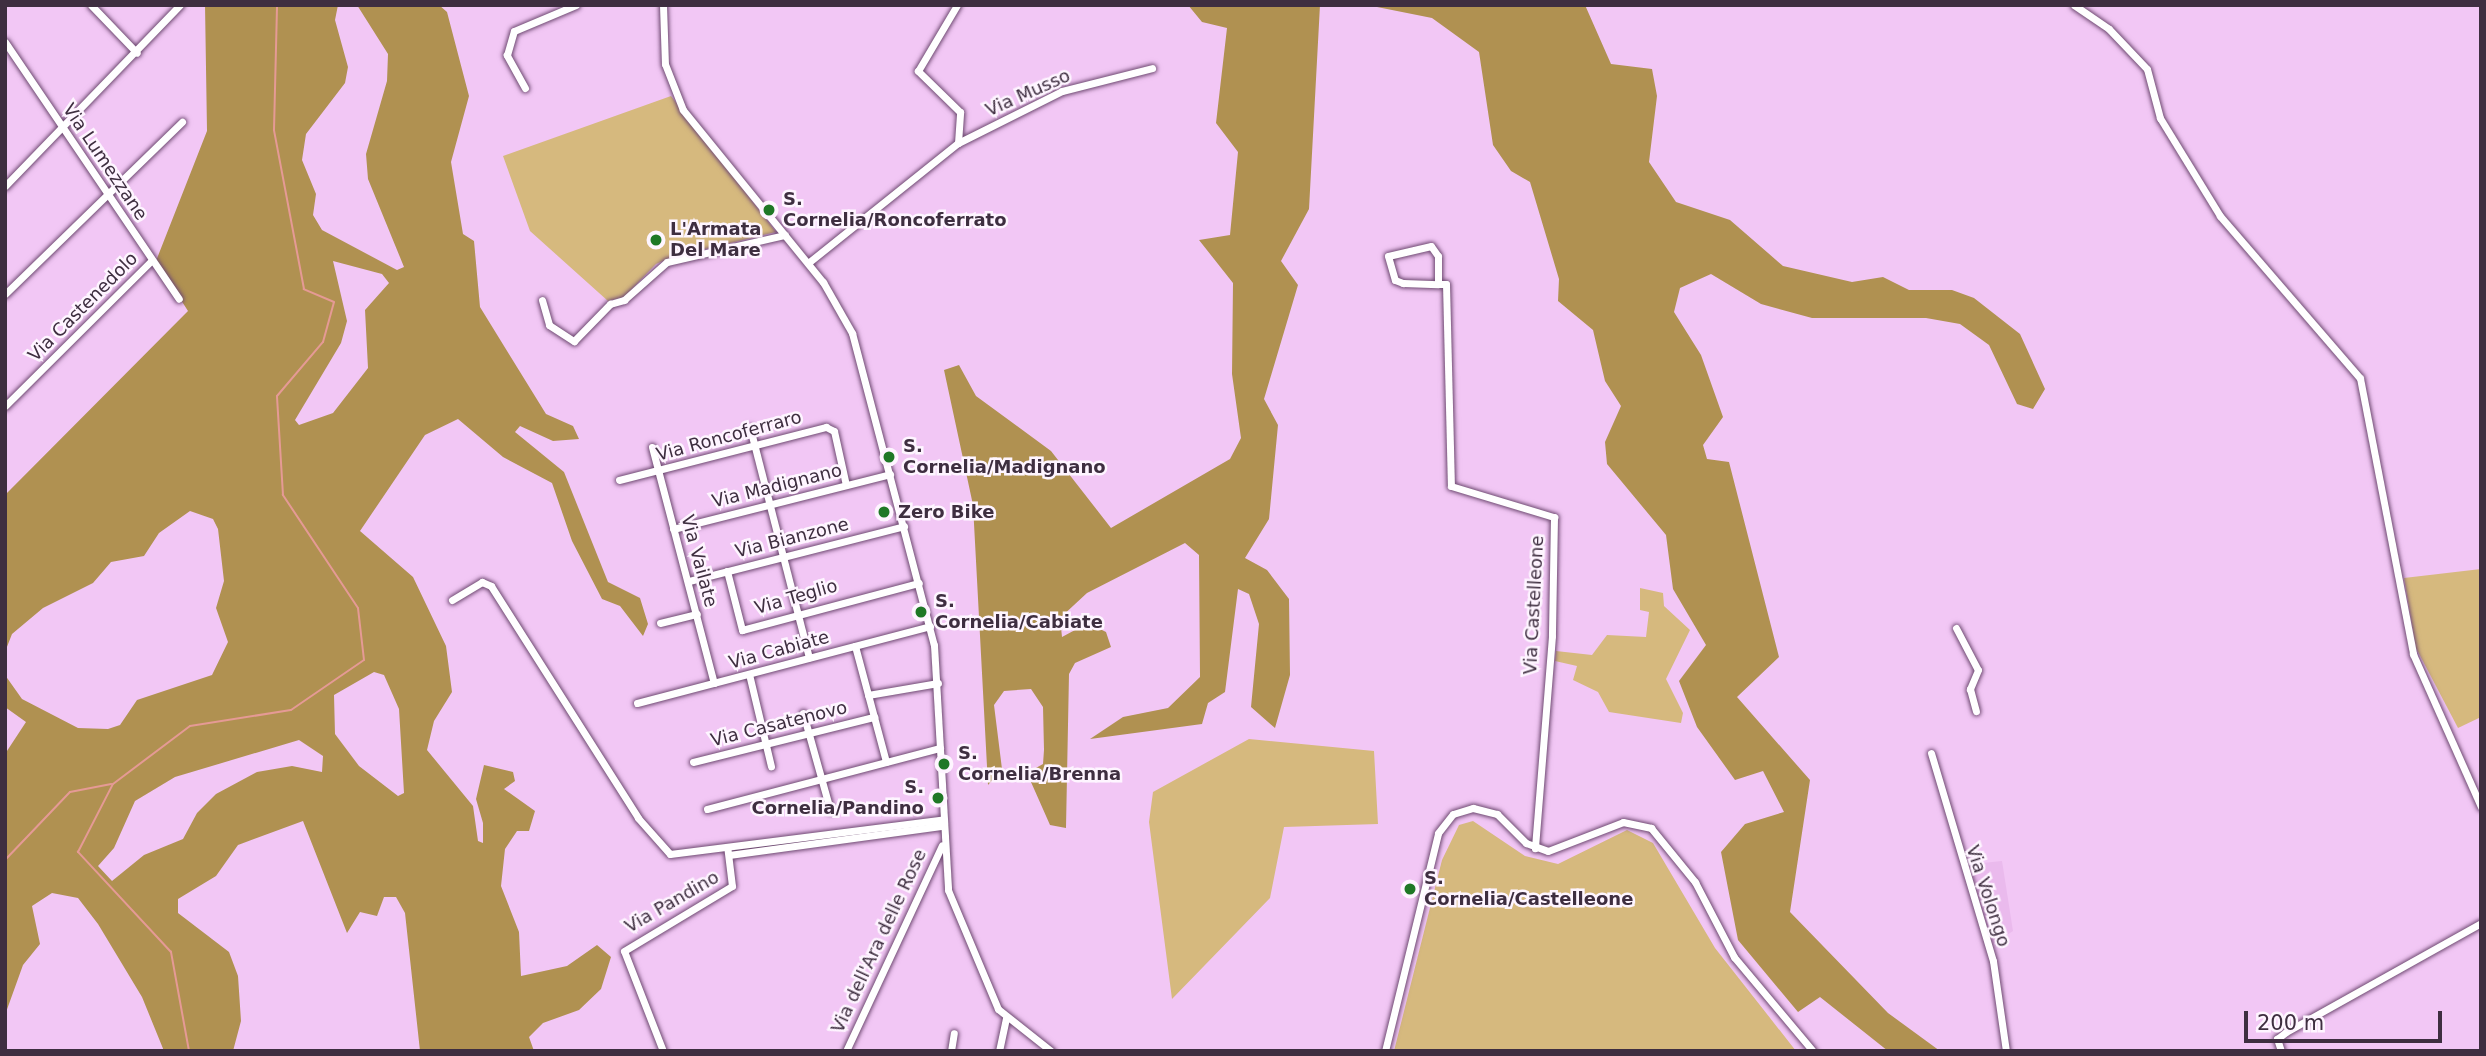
<!DOCTYPE html>
<html>
<head>
<meta charset="utf-8">
<style>
  body { margin:0 }
  #map { position:relative; width:2486px; height:1056px; overflow:hidden; background:#f2c7f5; font-family:"DejaVu Sans",sans-serif }
  div>[style] { position:absolute }
  [style*='--x'] { left:calc(var(--x)*1px); top:calc(var(--y)*1px); width:calc(var(--w)*1px); rotate:calc(var(--a)*1deg) }
  .built>* { inset:0; background:#eabaed }
  .green>* { inset:0; background:#d6b97e }
  .forest>* { inset:0; background:#b09151 }
  .stream>* { height:2px; margin:-1px; padding:0 1px; transform-origin:1px; border-radius:1px; background:#e59a95 }
  .roads { filter:drop-shadow(0 0 2px #6f4a72) drop-shadow(0 0 2px #6f4a72) }
  .minor>* { height:7px; margin:-3.5px; padding:0 3.5px; transform-origin:3.5px; border-radius:3.5px; background:#fff }
  .dots>* { width:19px; height:19px; translate:-50% -50%; box-sizing:border-box; border:4px solid #fef5ff; border-radius:50% }
  span { translate:-50% -50%; white-space:nowrap; text-align:center; line-height:1.15; -webkit-text-stroke:5px #fef5ff; paint-order:stroke }
  .street-label { font-size:18px; color:#3e2e40 }
  .poi-label { font-size:18px; color:#3e2e40; font-weight:700 }
  .left { translate:0 -50%; text-align:left }
  .right { translate:-100% -50%; text-align:right }
  .frame { position:absolute; inset:0; border:7px solid #3e2e40; pointer-events:none }
  .scale { position:absolute; left:2244px; top:1011px; width:198px; height:32px; box-sizing:border-box; border:4px solid #3e2e40; border-top:0; padding-left:9px; font-size:21px; line-height:24px; white-space:nowrap; color:#3e2e40; -webkit-text-stroke:5px #fef5ff; paint-order:stroke }
</style>
</head>
<body>
<div id="map">
  <div class="built">
    <div style="clip-path:polygon(2002px 861px,2013px 931px,1990px 946px,1964px 865px)"></div>
  </div>
  <div class="green">
    <div style="clip-path:polygon(671px 96px,776px 232px,672px 257px,656px 264px,624px 297px,608px 301px,530px 231px,503px 156px)"></div>
    <div style="clip-path:polygon(2481px 569px,2481px 717px,2458px 728px,2416px 648px,2404px 578px)"></div>
    <div style="clip-path:polygon(1640px 588px,1663px 593px,1664px 606px,1690px 630px,1666px 679px,1683px 713px,1681px 723px,1609px 712px,1598px 692px,1573px 680px,1577px 666px,1555px 661px,1556px 651px,1592px 655px,1607px 635px,1646px 637px,1649px 612px,1640px 610px)"></div>
    <div style="clip-path:polygon(1249px 739px,1374px 751px,1378px 824px,1284px 827px,1270px 898px,1172px 999px,1149px 822px,1153px 792px)"></div>
    <div style="clip-path:polygon(1473px 821px,1525px 856px,1558px 864px,1627px 830px,1653px 843px,1715px 948px,1796px 1051px,1394px 1051px,1442px 860px,1459px 825px)"></div>
  </div>
  <div class="forest">
    <div style="clip-path:polygon(evenodd,205px 5px,338px 5px,335px 20px,348px 67px,345px 83px,306px 134px,302px 160px,316px 194px,313px 215px,322px 230px,397px 270px,404px 267px,368px 179px,366px 154px,387px 81px,388px 54px,357px 5px,439px 5px,447px 12px,469px 96px,451px 162px,463px 234px,474px 241px,480px 307px,546px 414px,573px 426px,579px 439px,553px 441px,520px 426px,515px 432px,564px 472px,608px 582px,640px 598px,648px 624px,643px 636px,620px 606px,602px 599px,572px 541px,552px 483px,503px 457px,458px 419px,425px 435px,360px 531px,413px 577px,446px 646px,452px 692px,434px 721px,427px 750px,473px 806px,478px 841px,483px 843px,483px 823px,476px 799px,484px 765px,513px 772px,515px 781px,504px 789px,535px 811px,529px 831px,517px 831px,505px 849px,501px 886px,519px 932px,521px 976px,567px 966px,597px 945px,611px 957px,601px 989px,579px 1010px,543px 1023px,529px 1037px,534px 1051px,420px 1051px,405px 913px,396px 897px,384px 897px,377px 916px,360px 912px,347px 933px,303px 821px,238px 845px,216px 876px,178px 899px,178px 913px,229px 952px,238px 976px,241px 1021px,233px 1051px,164px 1051px,142px 997px,98px 924px,78px 898px,52px 893px,32px 906px,40px 944px,23px 965px,5px 1015px,5px 754px,26px 722px,5px 707px,5px 675px,22px 699px,78px 728px,108px 729px,120px 725px,137px 700px,212px 675px,228px 642px,216px 608px,224px 581px,218px 529px,213px 519px,190px 511px,159px 533px,144px 556px,111px 562px,93px 583px,43px 608px,12px 634px,5px 652px,5px 495px,188px 311px,156px 261px,207px 131px,205px 5px,333px 261px,382px 274px,389px 283px,365px 310px,368px 368px,333px 413px,299px 425px,295px 420px,341px 343px,347px 321px,333px 261px,205px 5px,374px 672px,384px 675px,399px 709px,404px 793px,398px 796px,359px 766px,335px 734px,334px 695px,374px 672px,205px 5px,299px 740px,323px 756px,322px 772px,292px 766px,257px 772px,216px 794px,197px 813px,183px 839px,144px 855px,112px 881px,98px 866px,114px 848px,135px 801px,175px 777px,299px 740px)"></div>
    <div style="clip-path:polygon(1188px 5px,1320px 5px,1309px 209px,1281px 261px,1298px 285px,1264px 399px,1278px 425px,1269px 519px,1245px 558px,1267px 570px,1289px 599px,1290px 675px,1275px 728px,1251px 707px,1259px 624px,1249px 594px,1238px 589px,1225px 692px,1208px 703px,1202px 724px,1090px 739px,1123px 717px,1168px 708px,1200px 677px,1199px 555px,1185px 543px,1087px 593px,1060px 618px,1062px 637px,1088px 623px,1106px 632px,1111px 647px,1075px 663px,1069px 674px,1066px 828px,1050px 825px,1027px 773px,1043px 764px,1044px 750px,1043px 707px,1031px 689px,1004px 691px,994px 705px,1002px 769px,988px 785px,973px 505px,944px 370px,959px 365px,976px 396px,1051px 451px,1111px 528px,1230px 459px,1241px 438px,1232px 374px,1233px 283px,1199px 240px,1230px 235px,1238px 152px,1216px 123px,1227px 28px,1202px 22px)"></div>
    <div style="clip-path:polygon(1367px 5px,1585px 5px,1611px 64px,1652px 69px,1657px 96px,1649px 162px,1676px 202px,1730px 220px,1783px 266px,1852px 282px,1883px 277px,1909px 290px,1952px 290px,1974px 298px,2020px 334px,2045px 389px,2033px 409px,2017px 404px,1989px 345px,1960px 324px,1926px 318px,1812px 318px,1761px 304px,1711px 274px,1680px 288px,1674px 312px,1701px 355px,1723px 417px,1703px 445px,1707px 459px,1729px 462px,1779px 657px,1737px 697px,1810px 780px,1790px 912px,1888px 1013px,1940px 1051px,1888px 1051px,1820px 997px,1798px 1012px,1738px 940px,1721px 852px,1745px 824px,1784px 812px,1763px 771px,1735px 780px,1697px 727px,1679px 681px,1706px 645px,1673px 589px,1666px 535px,1607px 464px,1605px 442px,1621px 406px,1605px 381px,1593px 330px,1558px 301px,1559px 279px,1530px 182px,1511px 171px,1493px 145px,1479px 52px,1432px 18px)"></div>
  </div>
  <div class="stream">
    <div style="--x:5;--y:860;--w:94;--a:-46.3"></div>
    <div style="--x:70;--y:792;--w:42;--a:-11"></div>
    <div style="--x:189;--y:1051;--w:101;--a:-100.3"></div>
    <div style="--x:171;--y:952;--w:137;--a:-132.9"></div>
    <div style="--x:78;--y:852;--w:76;--a:-62.8"></div>
    <div style="--x:113;--y:784;--w:96;--a:-37"></div>
    <div style="--x:190;--y:726;--w:102;--a:-9"></div>
    <div style="--x:291;--y:710;--w:88;--a:-34.4"></div>
    <div style="--x:364;--y:660;--w:52;--a:-96.6"></div>
    <div style="--x:358;--y:608;--w:136;--a:-123.6"></div>
    <div style="--x:283;--y:495;--w:99;--a:-93.5"></div>
    <div style="--x:277;--y:396;--w:71;--a:-49.6"></div>
    <div style="--x:323;--y:342;--w:41;--a:-74.6"></div>
    <div style="--x:334;--y:302;--w:33;--a:-157"></div>
    <div style="--x:304;--y:289;--w:162;--a:-100.7"></div>
    <div style="--x:274;--y:130;--w:125;--a:-88.6"></div>
  </div>
  <div class="roads">
    <div class="minor">
      <div style="--x:91;--y:5;--w:66;--a:46.2"></div>
      <div style="--x:663;--y:5;--w:59;--a:88.1"></div>
      <div style="--x:665;--y:64;--w:49;--a:68.6"></div>
      <div style="--x:683;--y:110;--w:222;--a:50.9"></div>
      <div style="--x:823;--y:282;--w:59;--a:60.4"></div>
      <div style="--x:852;--y:333;--w:323;--a:75.3"></div>
      <div style="--x:934;--y:645;--w:245;--a:86.7"></div>
      <div style="--x:948;--y:890;--w:129;--a:67.2"></div>
      <div style="--x:998;--y:1009;--w:68;--a:38.4"></div>
      <div style="--x:2074;--y:5;--w:42;--a:34.4"></div>
      <div style="--x:2109;--y:29;--w:55;--a:46.5"></div>
      <div style="--x:2147;--y:69;--w:51;--a:75.1"></div>
      <div style="--x:2160;--y:118;--w:115;--a:58.5"></div>
      <div style="--x:2220;--y:216;--w:214;--a:49.2"></div>
      <div style="--x:2360;--y:378;--w:281;--a:79.1"></div>
      <div style="--x:2413;--y:654;--w:167;--a:66"></div>
      <div style="--x:5;--y:42;--w:310;--a:55.9"></div>
      <div style="--x:525;--y:88;--w:38;--a:-119"></div>
      <div style="--x:507;--y:55;--w:25;--a:-74"></div>
      <div style="--x:514;--y:31;--w:67;--a:-22.8"></div>
      <div style="--x:958;--y:143;--w:116;--a:-26.6"></div>
      <div style="--x:1062;--y:91;--w:93;--a:-14.3"></div>
      <div style="--x:5;--y:186;--w:252;--a:-46"></div>
      <div style="--x:808;--y:263;--w:192;--a:-38.7"></div>
      <div style="--x:958;--y:143;--w:31;--a:-86"></div>
      <div style="--x:960;--y:112;--w:59;--a:-135.7"></div>
      <div style="--x:918;--y:71;--w:77;--a:-59.4"></div>
      <div style="--x:1438;--y:284;--w:28;--a:-90"></div>
      <div style="--x:1438;--y:256;--w:12;--a:-125"></div>
      <div style="--x:1431;--y:246;--w:44;--a:166.9"></div>
      <div style="--x:1388;--y:256;--w:25;--a:74"></div>
      <div style="--x:1395;--y:280;--w:9;--a:21"></div>
      <div style="--x:1403;--y:283;--w:35;--a:2"></div>
      <div style="--x:1438;--y:284;--w:8;--a:0"></div>
      <div style="--x:1446;--y:284;--w:202;--a:88.6"></div>
      <div style="--x:1451;--y:486;--w:108;--a:16.8"></div>
      <div style="--x:1554;--y:517;--w:119;--a:91"></div>
      <div style="--x:1552;--y:636;--w:213;--a:94.6"></div>
      <div style="--x:5;--y:294;--w:247;--a:-44.2"></div>
      <div style="--x:542;--y:300;--w:26;--a:74"></div>
      <div style="--x:549;--y:325;--w:30;--a:33"></div>
      <div style="--x:574;--y:341;--w:52;--a:-45.8"></div>
      <div style="--x:610;--y:304;--w:15;--a:-16"></div>
      <div style="--x:624;--y:300;--w:57;--a:-41.5"></div>
      <div style="--x:667;--y:262;--w:121;--a:-12.9"></div>
      <div style="--x:5;--y:406;--w:207;--a:-44.8"></div>
      <div style="--x:750;--y:428;--w:237;--a:75.6"></div>
      <div style="--x:652;--y:447;--w:244;--a:75.3"></div>
      <div style="--x:619;--y:480;--w:214;--a:-14.4"></div>
      <div style="--x:826;--y:427;--w:9;--a:27"></div>
      <div style="--x:834;--y:431;--w:55;--a:77.5"></div>
      <div style="--x:673;--y:529;--w:224;--a:-14.2"></div>
      <div style="--x:727;--y:571;--w:61;--a:75.7"></div>
      <div style="--x:742;--y:630;--w:183;--a:-14.9"></div>
      <div style="--x:689;--y:581;--w:222;--a:-14.3"></div>
      <div style="--x:452;--y:600;--w:35;--a:-31"></div>
      <div style="--x:482;--y:582;--w:10;--a:24"></div>
      <div style="--x:491;--y:586;--w:275;--a:57.6"></div>
      <div style="--x:638;--y:818;--w:48;--a:48.4"></div>
      <div style="--x:670;--y:854;--w:273;--a:-7.2"></div>
      <div style="--x:660;--y:623;--w:38;--a:-14"></div>
      <div style="--x:1956;--y:628;--w:47;--a:62.4"></div>
      <div style="--x:1978;--y:670;--w:21;--a:113"></div>
      <div style="--x:1970;--y:689;--w:23;--a:75"></div>
      <div style="--x:855;--y:646;--w:120;--a:75"></div>
      <div style="--x:749;--y:674;--w:95;--a:76.6"></div>
      <div style="--x:868;--y:695;--w:71;--a:-9.7"></div>
      <div style="--x:637;--y:703;--w:303;--a:-14.7"></div>
      <div style="--x:803;--y:713;--w:101;--a:74.4"></div>
      <div style="--x:1931;--y:753;--w:217;--a:73.4"></div>
      <div style="--x:1993;--y:961;--w:91;--a:81.8"></div>
      <div style="--x:693;--y:762;--w:187;--a:-14"></div>
      <div style="--x:707;--y:809;--w:241;--a:-14.7"></div>
      <div style="--x:729;--y:855;--w:214;--a:-7.8"></div>
      <div style="--x:663;--y:1051;--w:107;--a:-111.3"></div>
      <div style="--x:624;--y:951;--w:126;--a:-31"></div>
      <div style="--x:732;--y:886;--w:38;--a:-97"></div>
      <div style="--x:846;--y:1051;--w:227;--a:-65"></div>
      <div style="--x:951;--y:1051;--w:18;--a:-81"></div>
      <div style="--x:999;--y:1051;--w:34;--a:-78"></div>
      <div style="--x:1385;--y:1051;--w:224;--a:-76.3"></div>
      <div style="--x:1438;--y:833;--w:24;--a:-52"></div>
      <div style="--x:1453;--y:814;--w:21;--a:-17"></div>
      <div style="--x:1473;--y:808;--w:25;--a:14"></div>
      <div style="--x:1497;--y:814;--w:41;--a:45"></div>
      <div style="--x:1526;--y:843;--w:23;--a:20"></div>
      <div style="--x:1548;--y:851;--w:80;--a:-21.1"></div>
      <div style="--x:1623;--y:822;--w:29;--a:12"></div>
      <div style="--x:1651;--y:828;--w:70;--a:50.8"></div>
      <div style="--x:1695;--y:882;--w:85;--a:62.5"></div>
      <div style="--x:1734;--y:957;--w:123;--a:50"></div>
      <div style="--x:2281;--y:1051;--w:13;--a:-108"></div>
      <div style="--x:2277;--y:1039;--w:11;--a:-38"></div>
      <div style="--x:2286;--y:1032;--w:223;--a:-29.2"></div>
    </div>
  </div>
  <div class="dots">
    <div style="left:769px;top:210px;background:#1f7826"></div>
    <div style="left:656px;top:240px;background:#1f7826"></div>
    <div style="left:889px;top:457px;background:#1f7826"></div>
    <div style="left:884px;top:512px;background:#1f7826"></div>
    <div style="left:921px;top:612px;background:#1f7826"></div>
    <div style="left:944px;top:764px;background:#1f7826"></div>
    <div style="left:938px;top:798px;background:#1f7826"></div>
    <div style="left:1410px;top:889px;background:#1f7826"></div>
  </div>
  <div class="street-label">
    <span style="left:1028px;top:93px;rotate:-24deg">Via Musso</span>
    <span style="left:105px;top:162px;rotate:56deg">Via Lumezzane</span>
    <span style="left:83px;top:307px;rotate:-45deg">Via Castenedolo</span>
    <span style="left:729px;top:436px;rotate:-15deg">Via Roncoferraro</span>
    <span style="left:777px;top:486px;rotate:-14deg">Via Madignano</span>
    <span style="left:792px;top:538px;rotate:-14deg">Via Bianzone</span>
    <span style="left:699px;top:561px;rotate:75deg">Via Vailate</span>
    <span style="left:796px;top:597px;rotate:-16deg">Via Teglio</span>
    <span style="left:1534px;top:605px;rotate:-87deg">Via Castelleone</span>
    <span style="left:779px;top:650px;rotate:-15deg">Via Cabiate</span>
    <span style="left:779px;top:724px;rotate:-14deg">Via Casatenovo</span>
    <span style="left:1988px;top:896px;rotate:72deg">Via Volongo</span>
    <span style="left:672px;top:902px;rotate:-30deg">Via Pandino</span>
    <span style="left:879px;top:941px;rotate:-65deg">Via dell'Ara delle Rose</span>
  </div>
  <div class="poi-label">
    <span class="left" style="left:783px;top:210px">S.<br>Cornelia/Roncoferrato</span>
    <span class="left" style="left:670px;top:240px">L'Armata<br>Del Mare</span>
    <span class="left" style="left:903px;top:457px">S.<br>Cornelia/Madignano</span>
    <span class="left" style="left:898px;top:512px">Zero Bike</span>
    <span class="left" style="left:935px;top:612px">S.<br>Cornelia/Cabiate</span>
    <span class="left" style="left:958px;top:764px">S.<br>Cornelia/Brenna</span>
    <span class="right" style="left:924px;top:798px">S.<br>Cornelia/Pandino</span>
    <span class="left" style="left:1424px;top:889px">S.<br>Cornelia/Castelleone</span>
  </div>
  <div class="frame"></div>
  <div class="scale">200 m</div>
</div>
</body>
</html>
